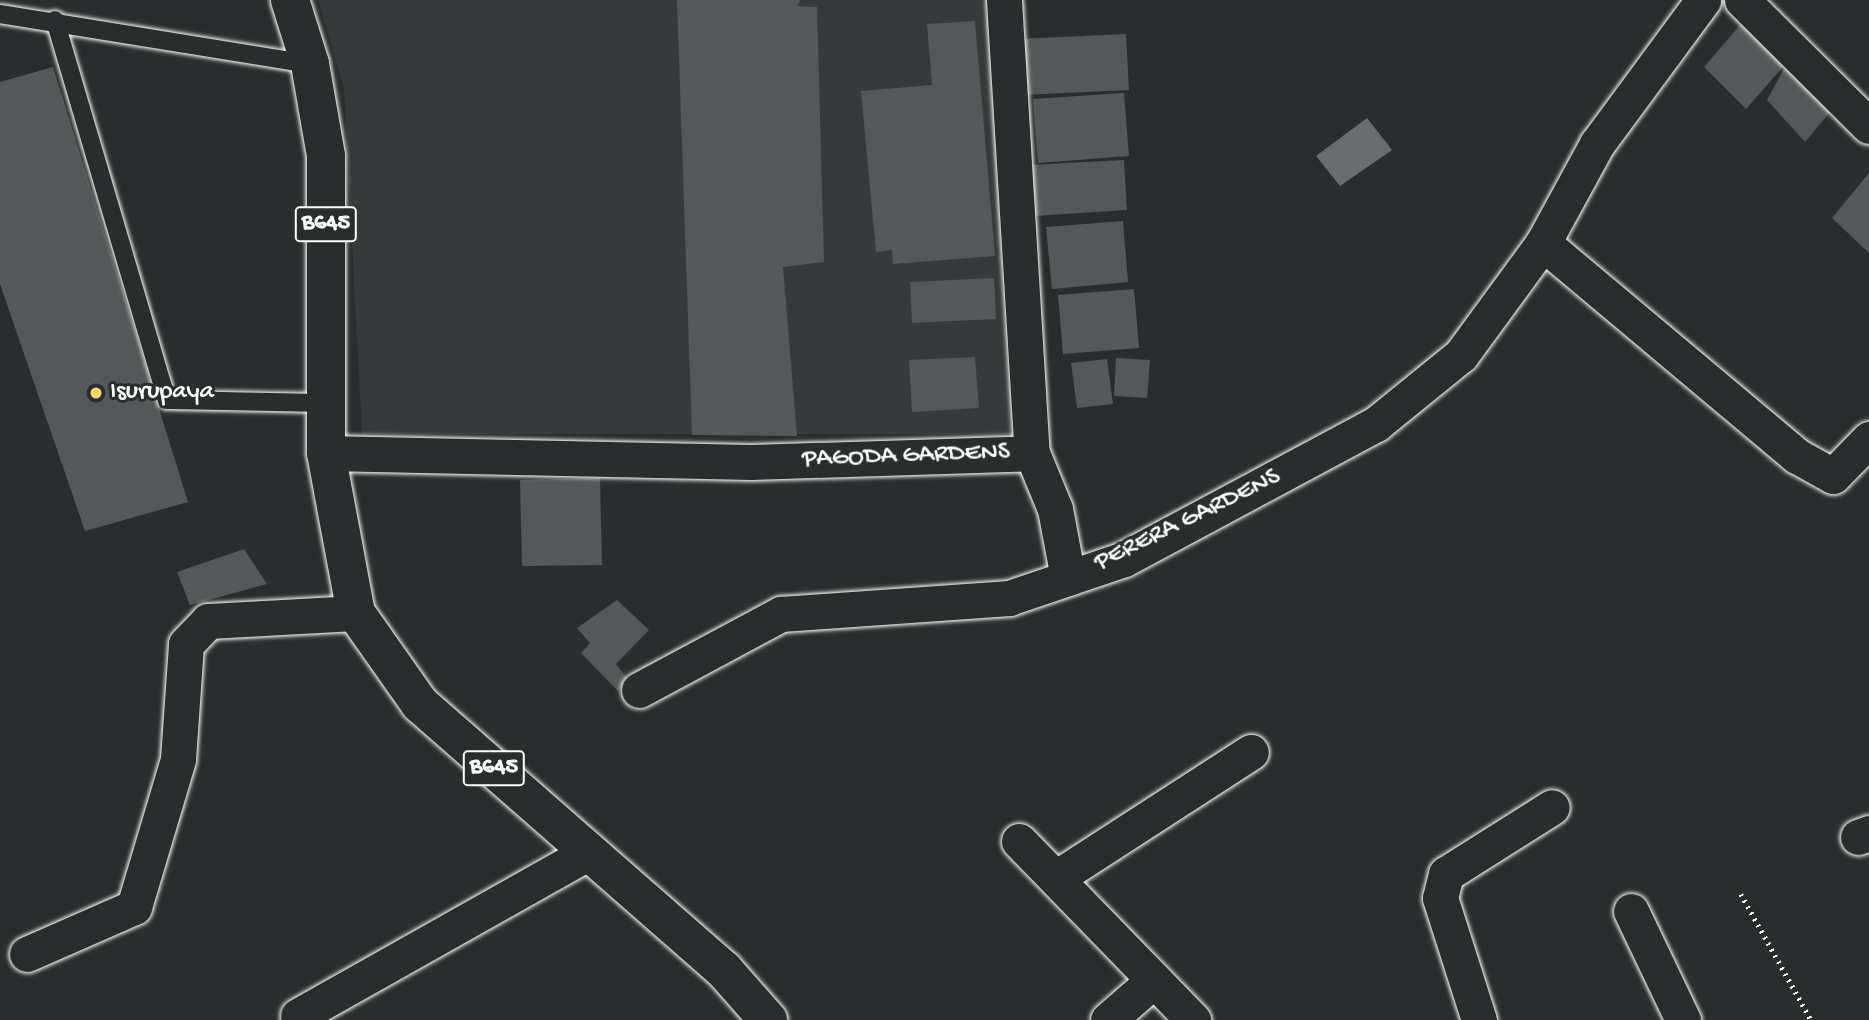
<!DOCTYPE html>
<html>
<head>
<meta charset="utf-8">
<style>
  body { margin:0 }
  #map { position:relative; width:1869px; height:1020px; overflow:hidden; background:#2a2d2e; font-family:"Gochi Hand",sans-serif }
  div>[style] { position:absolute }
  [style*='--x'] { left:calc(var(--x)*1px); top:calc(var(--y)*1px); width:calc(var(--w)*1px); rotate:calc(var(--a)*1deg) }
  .built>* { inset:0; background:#373a3b }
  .water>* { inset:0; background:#6a6c6d }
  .building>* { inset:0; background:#555758 }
  .path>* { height:4.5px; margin-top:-2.25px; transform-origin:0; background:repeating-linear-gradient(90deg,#fff 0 2px,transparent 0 7px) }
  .roads { filter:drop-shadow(0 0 2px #fff) drop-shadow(0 0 2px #fff) }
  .lane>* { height:18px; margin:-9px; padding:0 9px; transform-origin:9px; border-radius:9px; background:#2a2d2e }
  .street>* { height:35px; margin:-17.5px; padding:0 17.5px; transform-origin:17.5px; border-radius:17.5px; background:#2a2d2e }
  .primary>* { height:38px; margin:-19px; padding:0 19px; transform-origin:19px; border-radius:19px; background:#2a2d2e }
  .dots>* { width:19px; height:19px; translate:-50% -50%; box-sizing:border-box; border:4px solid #2a2d2e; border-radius:50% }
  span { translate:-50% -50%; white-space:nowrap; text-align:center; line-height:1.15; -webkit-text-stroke:6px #2a2d2e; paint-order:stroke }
  .shield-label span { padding:2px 5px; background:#2a2d2e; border:2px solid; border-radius:5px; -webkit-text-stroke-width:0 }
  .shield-label { font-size:24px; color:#fff; font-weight:700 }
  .poi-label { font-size:26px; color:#fff }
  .left { translate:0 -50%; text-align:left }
  .street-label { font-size:26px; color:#fff }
</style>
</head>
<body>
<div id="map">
  <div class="built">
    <div style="clip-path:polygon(318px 0,989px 0,1010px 434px,362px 434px,344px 88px)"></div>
  </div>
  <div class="water">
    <div style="clip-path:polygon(1367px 118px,1392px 150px,1340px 186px,1316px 156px)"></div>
  </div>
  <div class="building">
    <div style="clip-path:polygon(677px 0,800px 0,797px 6px,817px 7px,824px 262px,783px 267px,797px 436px,692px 435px)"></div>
    <div style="clip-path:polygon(1746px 18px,1789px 60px,1746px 109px,1704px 67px)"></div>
    <div style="clip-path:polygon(975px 21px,995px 256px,893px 264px,892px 250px,876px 252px,861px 91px,932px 85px,927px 24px)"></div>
    <div style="clip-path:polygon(1126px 34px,1129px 90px,1021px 95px,1018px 39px)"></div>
    <div style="clip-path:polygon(1789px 60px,1835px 106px,1805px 142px,1767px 100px)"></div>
    <div style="clip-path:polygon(53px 67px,188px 502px,85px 531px,0 284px,0 82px)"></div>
    <div style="clip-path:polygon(1124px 93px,1129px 156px,1038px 163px,1033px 99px)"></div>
    <div style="clip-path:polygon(1124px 160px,1127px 210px,1033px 216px,1029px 165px)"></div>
    <div style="clip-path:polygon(1869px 173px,1869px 253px,1832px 218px)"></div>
    <div style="clip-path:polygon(1123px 221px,1128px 282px,1052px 289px,1046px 227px)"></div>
    <div style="clip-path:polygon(994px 278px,996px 319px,912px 323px,910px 282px)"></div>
    <div style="clip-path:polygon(1134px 289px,1139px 348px,1063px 354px,1058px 295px)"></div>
    <div style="clip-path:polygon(975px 357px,979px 408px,912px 412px,909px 360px)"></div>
    <div style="clip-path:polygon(1116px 358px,1150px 360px,1147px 398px,1114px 396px)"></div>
    <div style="clip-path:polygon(1107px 359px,1113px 404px,1077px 408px,1071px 363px)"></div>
    <div style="clip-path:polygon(600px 478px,602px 565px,522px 566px,520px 480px)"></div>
    <div style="clip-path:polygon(244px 549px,267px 584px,190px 605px,177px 572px)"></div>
    <div style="clip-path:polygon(617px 600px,649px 630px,616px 664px,628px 679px,618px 691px,581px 653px,590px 643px,577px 628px)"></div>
  </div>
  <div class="path">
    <div style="--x:1741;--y:894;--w:144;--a:60.9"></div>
  </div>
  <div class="roads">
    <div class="lane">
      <div style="--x:0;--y:14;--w:314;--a:9.2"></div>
      <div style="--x:55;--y:20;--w:396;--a:73.6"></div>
      <div style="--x:167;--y:400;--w:159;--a:1.1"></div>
    </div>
    <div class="street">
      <div style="--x:1004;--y:0;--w:454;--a:86.5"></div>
      <div style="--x:1032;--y:453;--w:61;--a:67.7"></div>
      <div style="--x:1055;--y:509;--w:70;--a:79.3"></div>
      <div style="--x:1742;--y:0;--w:179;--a:44.8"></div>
      <div style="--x:1543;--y:243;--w:331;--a:40"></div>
      <div style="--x:1797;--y:456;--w:41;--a:29.1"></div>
      <div style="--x:1833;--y:476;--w:52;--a:-45.8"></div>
      <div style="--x:326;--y:453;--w:425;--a:1.2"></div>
      <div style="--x:751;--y:462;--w:281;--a:-1.8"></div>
      <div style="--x:639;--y:690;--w:161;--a:-28.2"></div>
      <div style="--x:781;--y:614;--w:229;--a:-4"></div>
      <div style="--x:1009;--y:598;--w:121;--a:-18.7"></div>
      <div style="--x:1124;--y:559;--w:286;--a:-28.2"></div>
      <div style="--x:1376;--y:424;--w:109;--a:-39.1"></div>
      <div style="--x:1461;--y:355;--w:139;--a:-53.8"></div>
      <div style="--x:1543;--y:243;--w:113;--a:-61.4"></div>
      <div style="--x:1597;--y:144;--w:179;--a:-53.6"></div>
      <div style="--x:1858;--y:837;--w:12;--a:-20"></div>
      <div style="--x:1019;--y:841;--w:250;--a:45.8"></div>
      <div style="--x:1056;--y:878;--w:232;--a:-32.9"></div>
      <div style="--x:1631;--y:911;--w:121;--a:64.5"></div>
      <div style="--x:27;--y:954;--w:117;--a:-23.7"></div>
      <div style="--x:134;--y:907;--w:154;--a:-73.4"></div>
      <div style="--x:178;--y:759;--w:115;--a:-86"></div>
      <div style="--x:186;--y:644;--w:32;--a:-46"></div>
      <div style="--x:208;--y:621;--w:148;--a:-3.1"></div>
      <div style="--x:298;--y:1016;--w:332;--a:-29.4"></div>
      <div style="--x:1108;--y:1020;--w:61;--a:-41"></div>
      <div style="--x:1479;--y:1020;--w:128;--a:-107.7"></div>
      <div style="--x:1440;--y:898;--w:25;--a:-76"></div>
      <div style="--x:1446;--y:874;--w:125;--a:-32.3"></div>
    </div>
    <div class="primary">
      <div style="--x:290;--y:0;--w:67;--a:72.6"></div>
      <div style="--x:310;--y:64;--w:93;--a:80.1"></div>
      <div style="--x:326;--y:156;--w:297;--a:90"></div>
      <div style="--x:326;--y:453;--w:163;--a:79.4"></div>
      <div style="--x:356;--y:613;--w:111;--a:54.9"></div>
      <div style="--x:420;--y:704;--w:404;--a:41.2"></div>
      <div style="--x:724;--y:970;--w:67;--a:48.7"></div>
    </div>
  </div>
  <div class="dots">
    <div style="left:96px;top:393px;background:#ffd166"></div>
  </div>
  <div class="shield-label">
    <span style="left:326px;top:224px">B645</span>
    <span style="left:494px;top:768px">B645</span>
  </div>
  <div class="poi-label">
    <span class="left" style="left:110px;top:393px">Isurupaya</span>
  </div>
  <div class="street-label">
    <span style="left:906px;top:457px;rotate:-2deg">PAGODA GARDENS</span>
    <span style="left:1188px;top:521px;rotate:-26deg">PERERA GARDENS</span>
  </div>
</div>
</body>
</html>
